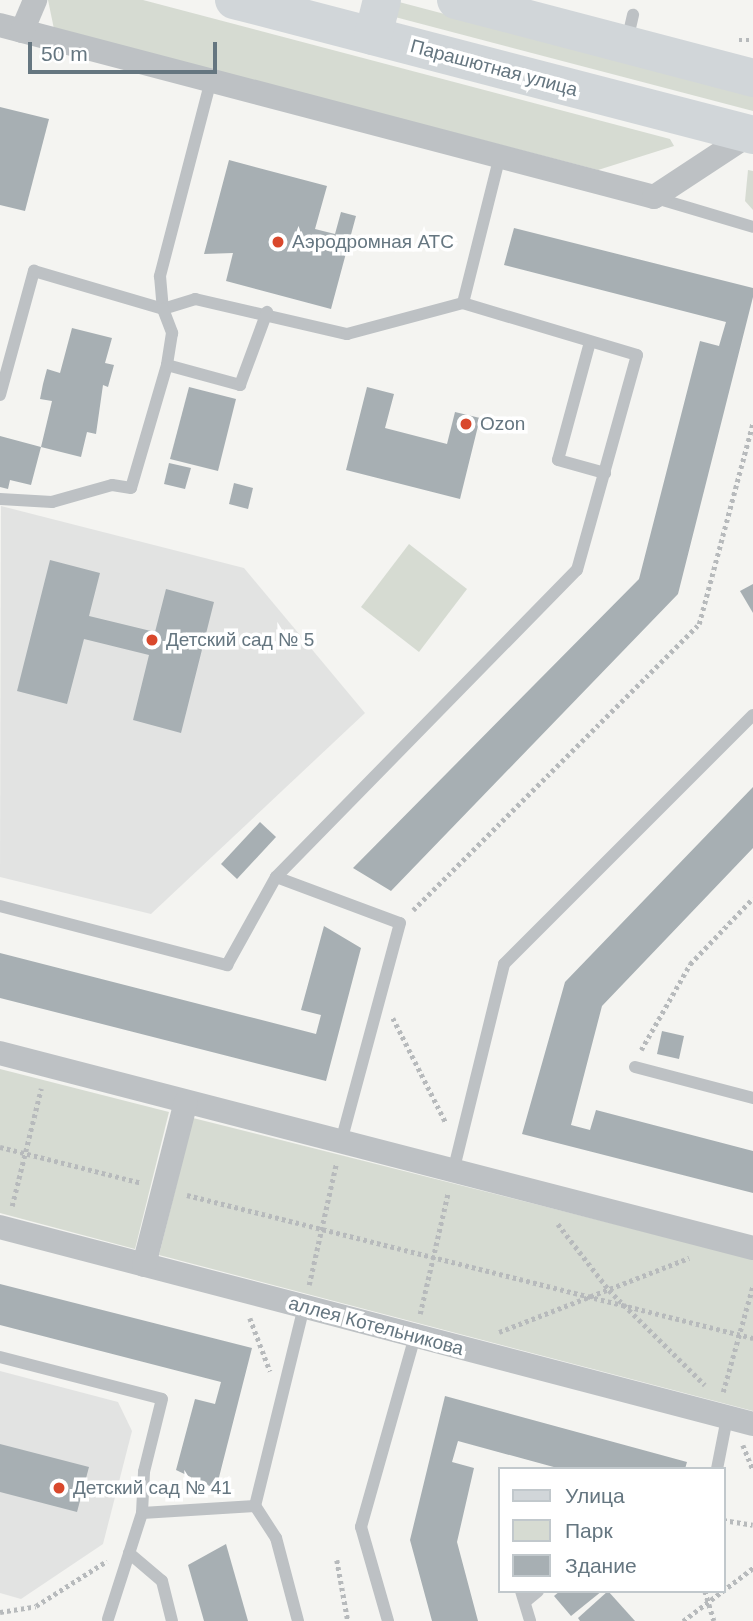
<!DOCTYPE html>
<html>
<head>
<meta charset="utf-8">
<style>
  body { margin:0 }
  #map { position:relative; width:753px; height:1621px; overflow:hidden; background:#f4f4f1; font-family:Arial,sans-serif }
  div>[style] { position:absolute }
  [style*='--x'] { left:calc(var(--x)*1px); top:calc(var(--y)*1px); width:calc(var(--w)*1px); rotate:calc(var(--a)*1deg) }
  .built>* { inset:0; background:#e2e3e2 }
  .green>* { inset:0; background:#d6dbd2 }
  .building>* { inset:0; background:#a7afb3 }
  .path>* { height:4.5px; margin-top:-2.25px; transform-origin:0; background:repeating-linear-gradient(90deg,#b7babc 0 3.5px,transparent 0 7px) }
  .service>* { height:12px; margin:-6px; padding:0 6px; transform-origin:6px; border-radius:6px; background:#bdc1c4 }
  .minor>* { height:24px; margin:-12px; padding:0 12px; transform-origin:12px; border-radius:12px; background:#bdc1c4 }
  .primary>* { height:38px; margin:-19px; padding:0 19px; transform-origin:19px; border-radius:19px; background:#d1d6d9 }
  .dots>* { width:19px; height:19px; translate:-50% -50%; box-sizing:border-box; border:4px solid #fff; border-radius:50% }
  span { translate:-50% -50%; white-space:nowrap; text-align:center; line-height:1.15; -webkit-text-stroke:7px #fff; paint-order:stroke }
  .street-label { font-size:19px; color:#657680 }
  .poi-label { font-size:19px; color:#657680 }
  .left { translate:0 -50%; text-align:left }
  .legend { position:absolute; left:498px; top:1467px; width:228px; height:126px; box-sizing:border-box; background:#fff; border:2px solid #c1c8cc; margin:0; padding:9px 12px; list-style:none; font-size:21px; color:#657680 }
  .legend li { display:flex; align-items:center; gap:14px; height:35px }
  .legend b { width:35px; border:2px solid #c1c8cc }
  .scale { position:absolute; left:28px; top:42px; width:189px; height:32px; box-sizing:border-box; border:4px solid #657680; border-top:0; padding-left:9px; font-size:21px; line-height:24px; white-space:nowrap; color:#657680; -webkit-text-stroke:5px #fff; paint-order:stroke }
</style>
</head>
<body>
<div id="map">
  <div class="built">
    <div style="clip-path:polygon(1px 506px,244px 568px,365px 713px,151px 914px,0 877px)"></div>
    <div style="clip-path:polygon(0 1371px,118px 1402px,132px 1431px,103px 1544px,21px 1599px,0 1593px)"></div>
  </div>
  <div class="green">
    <div style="clip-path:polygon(48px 0,143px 0,670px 139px,674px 146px,598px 170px,54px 29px)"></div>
    <div style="clip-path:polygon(399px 2px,753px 95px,753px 111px,395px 17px)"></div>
    <div style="clip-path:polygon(748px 170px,753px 171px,753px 210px,745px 201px)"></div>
    <div style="clip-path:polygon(409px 544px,467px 589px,419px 652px,361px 607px)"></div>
    <div style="clip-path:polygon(0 1069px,169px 1112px,135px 1249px,0 1213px)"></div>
    <div style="clip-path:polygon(193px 1118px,753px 1259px,753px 1411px,159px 1255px)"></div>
  </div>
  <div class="building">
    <div style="clip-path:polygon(0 107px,49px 119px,25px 211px,0 205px)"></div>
    <div style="clip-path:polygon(229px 160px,327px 186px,315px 229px,335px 234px,341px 212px,356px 216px,331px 309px,226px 281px,233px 253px,204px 254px)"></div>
    <div style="clip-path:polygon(514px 228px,753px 288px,753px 297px,678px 594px,391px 891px,353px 868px,639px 579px,700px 341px,719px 346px,726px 322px,504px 265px)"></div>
    <div style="clip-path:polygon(72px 328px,112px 338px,105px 363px,114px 365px,108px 387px,103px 385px,96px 434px,87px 432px,81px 457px,41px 447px,52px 401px,40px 399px,43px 384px,47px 369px,60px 373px)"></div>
    <div style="clip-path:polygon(189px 387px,236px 399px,218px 471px,170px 459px)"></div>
    <div style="clip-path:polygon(367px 387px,394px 394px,385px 428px,447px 444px,455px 412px,480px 418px,460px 499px,346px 470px)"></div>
    <div style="clip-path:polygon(0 436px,41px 447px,31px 485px,10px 480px,8px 489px,0 487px)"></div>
    <div style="clip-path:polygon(169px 463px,191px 468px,185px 489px,164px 484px)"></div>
    <div style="clip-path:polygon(234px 483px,253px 488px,248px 509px,229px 504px)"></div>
    <div style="clip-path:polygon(50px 560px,100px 573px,89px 616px,155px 632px,166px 589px,214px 602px,181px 733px,133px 720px,149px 655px,84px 639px,67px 704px,17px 691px)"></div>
    <div style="clip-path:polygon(753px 584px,753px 613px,740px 591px)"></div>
    <div style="clip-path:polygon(753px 787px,753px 848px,602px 1006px,571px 1125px,590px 1130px,596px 1110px,753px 1151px,753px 1193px,522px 1134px,565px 982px)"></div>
    <div style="clip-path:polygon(260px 822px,276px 837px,237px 879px,221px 864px)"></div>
    <div style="clip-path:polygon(324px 926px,361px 948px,326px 1081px,0 998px,0 953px,316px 1034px,321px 1015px,301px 1010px)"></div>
    <div style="clip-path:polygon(662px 1031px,684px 1036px,679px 1059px,657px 1054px)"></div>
    <div style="clip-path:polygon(0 1284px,252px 1348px,216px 1489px,176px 1470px,195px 1399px,215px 1404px,221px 1382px,0 1325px)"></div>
    <div style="clip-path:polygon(445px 1396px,687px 1462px,685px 1469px,561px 1469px,458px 1441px,452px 1462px,474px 1468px,457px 1542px,478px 1621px,432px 1621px,410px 1540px)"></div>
    <div style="clip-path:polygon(0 1444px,89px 1467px,77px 1512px,0 1492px)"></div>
    <div style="clip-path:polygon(226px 1544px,248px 1621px,204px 1621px,188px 1565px)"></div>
    <div style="clip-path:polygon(560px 1591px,602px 1591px,571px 1616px,554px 1596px)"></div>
    <div style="clip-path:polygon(608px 1591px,635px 1621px,580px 1621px,578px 1618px)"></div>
  </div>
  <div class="path">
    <div style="--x:739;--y:40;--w:14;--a:0"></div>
    <div style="--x:413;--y:910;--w:404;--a:-45"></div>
    <div style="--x:699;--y:624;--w:209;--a:-75"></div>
    <div style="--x:393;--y:1018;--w:118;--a:63.2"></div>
    <div style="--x:641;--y:1050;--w:99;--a:-60.3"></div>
    <div style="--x:690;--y:964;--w:91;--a:-46.3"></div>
    <div style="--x:0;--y:1147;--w:146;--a:14.2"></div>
    <div style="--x:187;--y:1195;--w:584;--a:14.18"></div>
    <div style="--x:12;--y:1206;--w:121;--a:-76.1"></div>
    <div style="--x:558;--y:1224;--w:83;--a:52.3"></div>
    <div style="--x:609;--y:1290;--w:135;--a:44.7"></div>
    <div style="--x:309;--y:1285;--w:124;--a:-77.4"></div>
    <div style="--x:420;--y:1314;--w:124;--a:-77"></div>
    <div style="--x:250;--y:1318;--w:57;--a:69.3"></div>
    <div style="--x:499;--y:1332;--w:204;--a:-21.3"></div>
    <div style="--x:723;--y:1392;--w:111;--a:-74.3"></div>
    <div style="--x:743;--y:1445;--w:27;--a:68"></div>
    <div style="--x:723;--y:1520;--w:30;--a:9"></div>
    <div style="--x:337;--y:1560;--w:62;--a:79.8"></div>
    <div style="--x:705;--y:1591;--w:31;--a:73"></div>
    <div style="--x:0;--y:1612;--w:36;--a:-9"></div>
    <div style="--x:36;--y:1606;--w:84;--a:-32.4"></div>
    <div style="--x:683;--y:1621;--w:88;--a:-37.1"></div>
  </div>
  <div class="service">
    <div style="--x:627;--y:41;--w:27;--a:-77"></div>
    <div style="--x:211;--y:80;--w:203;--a:104.6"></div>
    <div style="--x:160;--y:276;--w:33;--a:85"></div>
    <div style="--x:163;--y:309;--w:34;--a:-17"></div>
    <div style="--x:195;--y:299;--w:156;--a:13"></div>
    <div style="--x:347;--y:334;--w:120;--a:-15"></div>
    <div style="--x:656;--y:198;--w:101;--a:16.6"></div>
    <div style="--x:590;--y:342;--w:122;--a:105.2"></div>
    <div style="--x:558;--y:460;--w:49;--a:15.5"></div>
    <div style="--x:167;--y:365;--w:76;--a:15.3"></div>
    <div style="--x:240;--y:385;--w:78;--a:-69.7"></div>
    <div style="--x:0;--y:395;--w:129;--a:-74.7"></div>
    <div style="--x:34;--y:271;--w:134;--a:16.4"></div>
    <div style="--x:163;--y:309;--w:26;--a:69"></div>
    <div style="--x:172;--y:333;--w:32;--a:99"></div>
    <div style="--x:167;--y:365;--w:128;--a:106.3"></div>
    <div style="--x:131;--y:488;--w:19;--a:-171"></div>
    <div style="--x:112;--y:485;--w:62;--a:164.2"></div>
    <div style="--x:52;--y:502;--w:52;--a:-176.7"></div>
    <div style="--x:276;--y:877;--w:132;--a:20.4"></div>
    <div style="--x:400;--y:923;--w:227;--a:105.1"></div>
    <div style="--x:0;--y:906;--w:235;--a:14.6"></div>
    <div style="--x:227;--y:965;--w:101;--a:-60.9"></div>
    <div style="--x:276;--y:877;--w:430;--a:-45.6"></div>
    <div style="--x:577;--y:570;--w:223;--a:-74.4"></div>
    <div style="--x:637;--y:355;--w:182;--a:-163.4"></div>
    <div style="--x:463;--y:303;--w:152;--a:-75.9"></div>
    <div style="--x:635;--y:1067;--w:122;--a:14.7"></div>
    <div style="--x:453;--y:1172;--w:214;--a:-76.2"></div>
    <div style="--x:504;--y:964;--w:352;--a:-45"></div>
    <div style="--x:0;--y:1357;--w:167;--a:14.5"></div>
    <div style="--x:162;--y:1399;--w:75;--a:103.9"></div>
    <div style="--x:144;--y:1472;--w:41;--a:92.8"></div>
    <div style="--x:717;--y:1469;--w:52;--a:-78.9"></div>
    <div style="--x:129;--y:1553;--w:43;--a:40.3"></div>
    <div style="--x:162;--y:1581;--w:41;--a:76"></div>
    <div style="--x:521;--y:1591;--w:31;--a:73"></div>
    <div style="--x:525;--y:1602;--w:17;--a:-40"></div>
    <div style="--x:108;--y:1619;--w:111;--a:-72.2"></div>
    <div style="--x:142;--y:1513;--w:113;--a:-3.5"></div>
    <div style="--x:298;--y:1621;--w:86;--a:-104.8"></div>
    <div style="--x:276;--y:1538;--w:38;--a:-123"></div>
    <div style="--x:255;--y:1506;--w:205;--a:-76.2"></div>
    <div style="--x:388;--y:1621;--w:98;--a:-106"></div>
    <div style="--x:361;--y:1527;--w:198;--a:-74.2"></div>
  </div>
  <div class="minor">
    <div style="--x:0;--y:25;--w:676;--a:14.73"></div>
    <div style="--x:654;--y:197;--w:115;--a:-33.3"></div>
    <div style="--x:22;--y:31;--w:34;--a:-67"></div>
    <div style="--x:0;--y:1053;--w:778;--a:14.52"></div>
    <div style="--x:0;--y:1227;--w:778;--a:14.66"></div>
    <div style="--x:144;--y:1265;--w:168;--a:-75.6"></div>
  </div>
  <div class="primary">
    <div style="--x:234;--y:0;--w:536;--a:14.58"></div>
    <div style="--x:456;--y:0;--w:307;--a:14.7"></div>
    <div style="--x:373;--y:36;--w:37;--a:-76"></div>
  </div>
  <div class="dots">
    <div style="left:278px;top:242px;background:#d9482c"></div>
    <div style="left:466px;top:424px;background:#d9482c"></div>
    <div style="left:152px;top:640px;background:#d9482c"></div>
    <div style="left:59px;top:1488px;background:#d9482c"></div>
  </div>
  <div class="street-label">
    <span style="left:494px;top:68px;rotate:15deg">Парашютная улица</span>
    <span style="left:376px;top:1326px;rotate:15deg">аллея Котельникова</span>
  </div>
  <div class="poi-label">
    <span class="left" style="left:292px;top:242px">Аэродромная АТС</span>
    <span class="left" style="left:480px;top:424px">Ozon</span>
    <span class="left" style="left:166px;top:640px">Детский сад № 5</span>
    <span class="left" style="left:73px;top:1488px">Детский сад № 41</span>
  </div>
  <ul class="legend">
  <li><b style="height:9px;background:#d1d6d9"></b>Улица</li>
  <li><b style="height:19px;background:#d6dbd2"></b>Парк</li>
  <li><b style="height:19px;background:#a7afb3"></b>Здание</li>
  </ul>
  <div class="scale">50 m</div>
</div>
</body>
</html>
